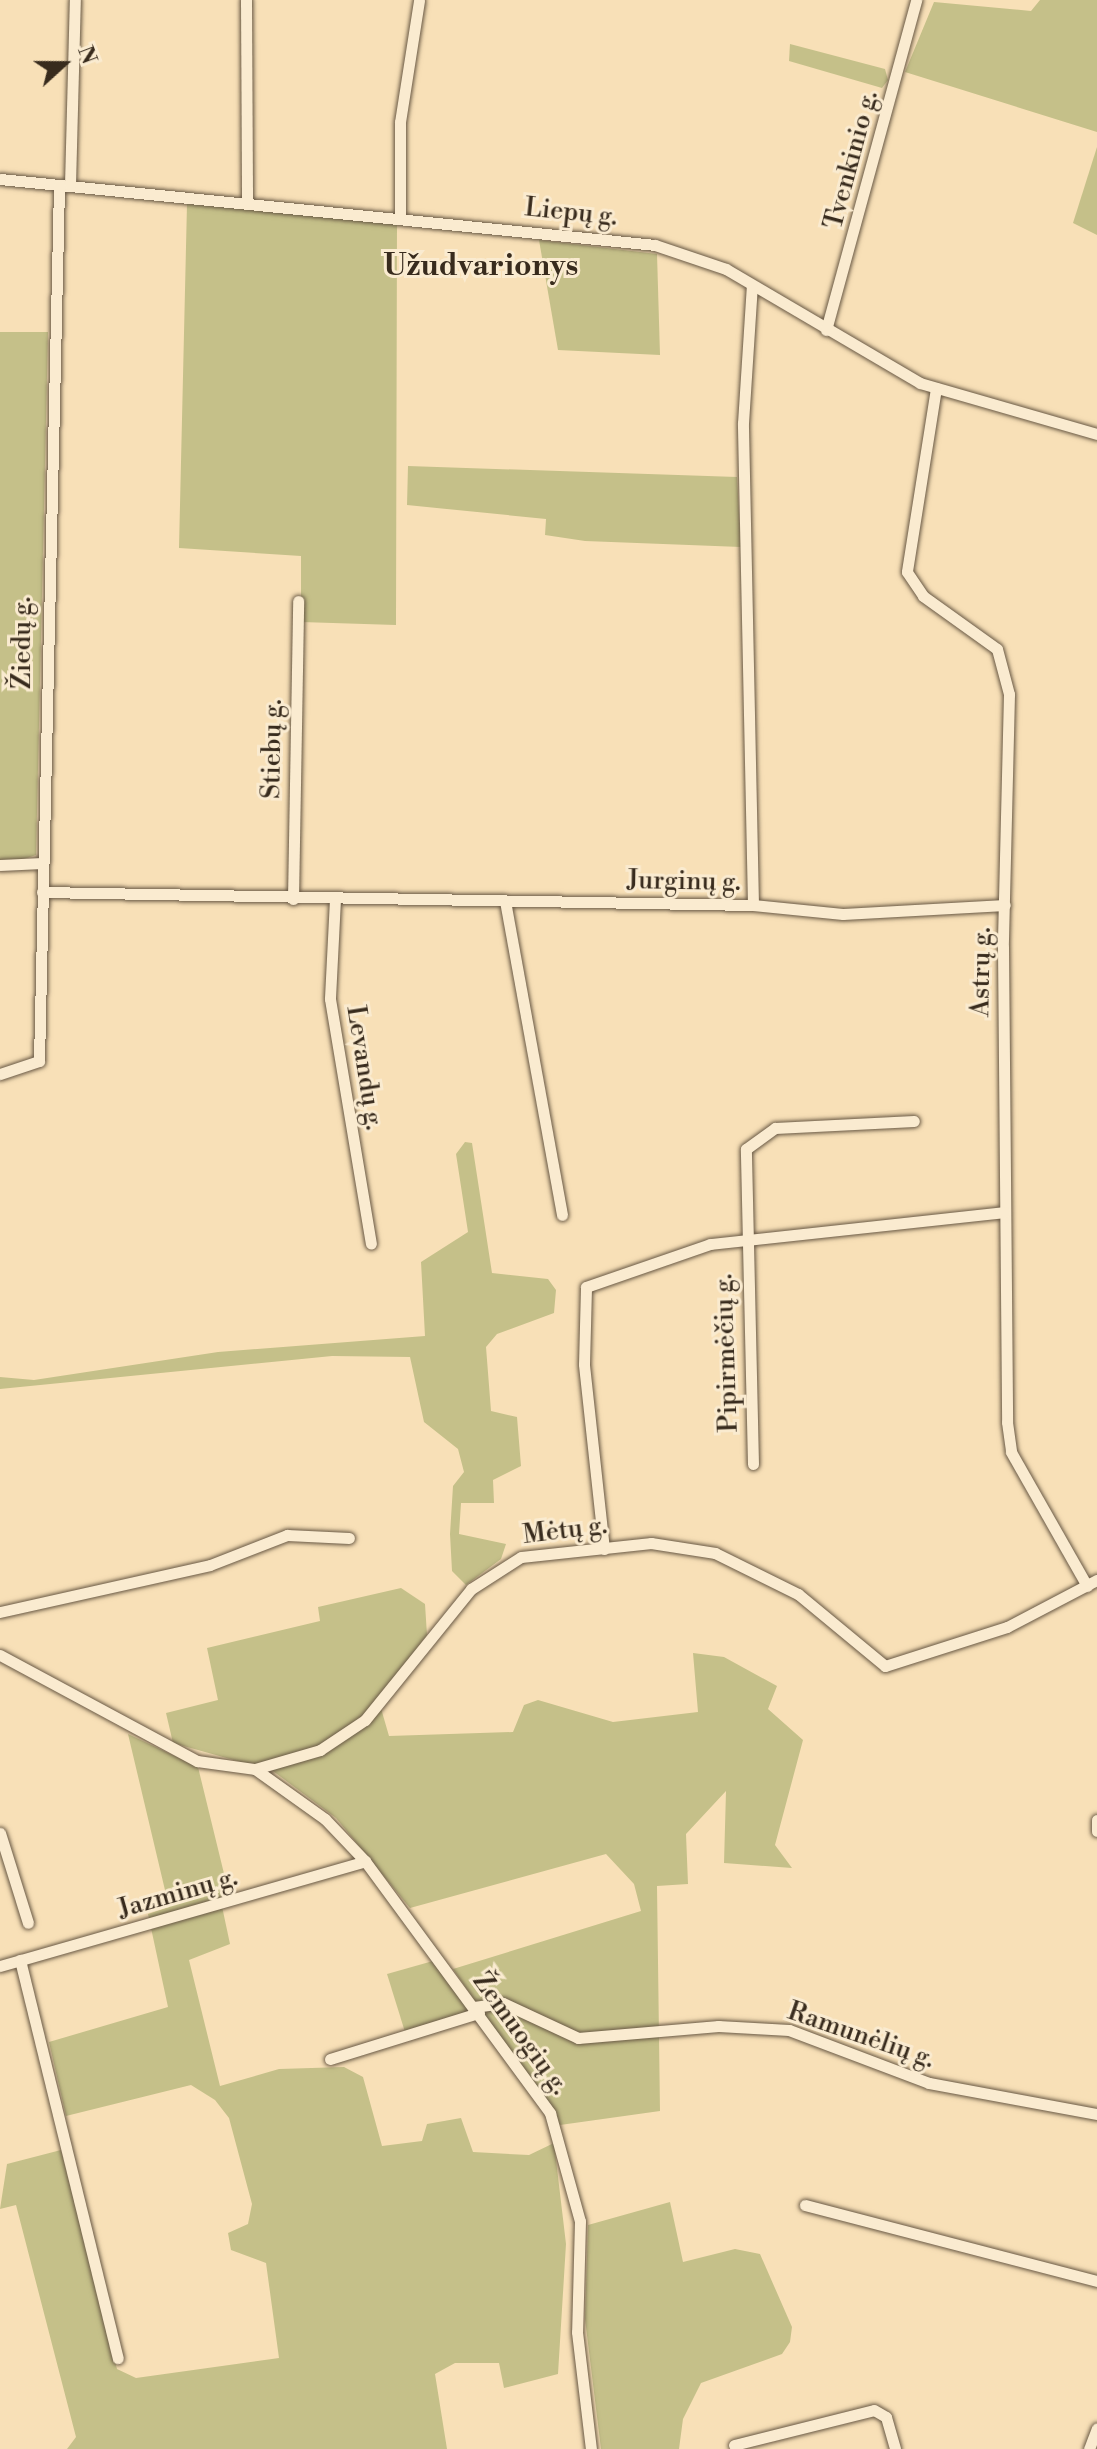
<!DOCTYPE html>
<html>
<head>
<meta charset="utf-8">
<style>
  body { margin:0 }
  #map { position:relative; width:1097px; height:2449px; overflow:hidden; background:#f8e0b7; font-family:"Libre Bodoni",serif }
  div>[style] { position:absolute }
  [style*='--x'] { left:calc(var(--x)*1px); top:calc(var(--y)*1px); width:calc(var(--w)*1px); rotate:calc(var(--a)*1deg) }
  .green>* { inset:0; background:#c5c089 }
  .roads { filter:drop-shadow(0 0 2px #685844) drop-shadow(0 0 2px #685844) }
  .minor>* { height:11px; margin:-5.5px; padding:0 5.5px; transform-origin:5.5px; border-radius:5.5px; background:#faebd0 }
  span { translate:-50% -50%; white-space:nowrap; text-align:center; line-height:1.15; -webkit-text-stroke:6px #faebd0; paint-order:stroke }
  .street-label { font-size:26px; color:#382b1d }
  .quarter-label { font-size:30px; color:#382b1d; font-weight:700 }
  .north { position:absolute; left:24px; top:24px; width:80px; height:80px; -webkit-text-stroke:6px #faebd0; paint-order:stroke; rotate:69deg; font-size:22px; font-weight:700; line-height:32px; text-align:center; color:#382b1d }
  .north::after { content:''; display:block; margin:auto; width:28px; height:36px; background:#382b1d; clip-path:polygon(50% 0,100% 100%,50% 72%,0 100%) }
</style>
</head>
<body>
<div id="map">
  <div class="green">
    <div style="clip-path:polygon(1040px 0,1097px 0,1097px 132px,905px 72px,934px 2px,1031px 11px)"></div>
    <div style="clip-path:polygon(790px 44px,885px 69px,888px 80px,882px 88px,789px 61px)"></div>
    <div style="clip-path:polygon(1097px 147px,1097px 235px,1073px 223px)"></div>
    <div style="clip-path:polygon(187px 204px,397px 224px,396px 625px,301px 622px,301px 556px,179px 548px)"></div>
    <div style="clip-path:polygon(539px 240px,657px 254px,660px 355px,558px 350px)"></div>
    <div style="clip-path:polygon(0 332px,48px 332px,36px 855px,15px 862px,0 861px)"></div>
    <div style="clip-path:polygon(408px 466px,737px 477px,741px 547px,585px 541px,545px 535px,546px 519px,407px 505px)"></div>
    <div style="clip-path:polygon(465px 1142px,472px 1143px,492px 1273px,548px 1279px,556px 1290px,554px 1313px,497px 1334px,486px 1347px,491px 1411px,517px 1417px,521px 1466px,493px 1480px,494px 1503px,461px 1503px,459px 1534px,506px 1544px,501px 1559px,466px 1585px,452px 1571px,450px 1534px,453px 1486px,464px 1472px,458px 1449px,424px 1422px,410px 1357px,332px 1356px,0 1389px,0 1377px,34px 1380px,218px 1352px,425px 1336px,421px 1262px,468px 1232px,456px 1154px)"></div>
    <div style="clip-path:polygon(401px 1588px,425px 1604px,427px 1635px,378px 1698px,389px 1736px,513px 1732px,524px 1705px,538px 1700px,613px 1722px,698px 1712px,693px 1653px,724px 1657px,777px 1686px,768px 1709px,803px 1740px,775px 1845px,792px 1868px,724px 1863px,726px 1791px,686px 1834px,688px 1884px,657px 1886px,660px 2111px,560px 2125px,453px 1969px,641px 1911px,634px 1884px,606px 1854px,410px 1908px,336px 1818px,273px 1771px,173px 1743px,166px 1713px,218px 1700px,207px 1648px,320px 1621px,318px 1607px)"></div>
    <div style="clip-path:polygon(128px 1734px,198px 1767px,229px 1894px,220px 1897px,230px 1944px,189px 1960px,220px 2086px,279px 2069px,344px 2067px,363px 2077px,382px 2146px,422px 2141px,427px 2124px,461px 2118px,473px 2152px,529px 2155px,554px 2143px,566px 2244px,558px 2374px,504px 2388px,499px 2363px,455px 2363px,435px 2374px,447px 2449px,67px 2449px,76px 2437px,16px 2205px,0 2209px,7px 2164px,61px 2150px,117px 2369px,136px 2378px,279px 2358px,266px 2263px,231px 2250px,228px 2233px,248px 2224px,252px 2204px,229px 2118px,215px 2100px,191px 2085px,66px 2116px,49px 2042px,168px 2007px,148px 1914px,169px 1907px)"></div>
    <div style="clip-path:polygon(433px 1961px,471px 2012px,405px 2032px,387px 1974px)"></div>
    <div style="clip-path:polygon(670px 2202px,683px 2262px,735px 2249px,760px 2254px,792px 2327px,790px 2342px,782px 2354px,701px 2383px,683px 2419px,679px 2449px,601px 2449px,585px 2319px,588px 2225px)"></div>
  </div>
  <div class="roads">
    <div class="minor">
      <div style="--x:246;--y:0;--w:202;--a:89.7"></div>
      <div style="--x:0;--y:179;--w:658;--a:5.75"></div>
      <div style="--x:655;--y:245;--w:75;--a:18.7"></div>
      <div style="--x:726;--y:269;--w:225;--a:30.4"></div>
      <div style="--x:920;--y:383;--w:184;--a:16.1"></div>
      <div style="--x:70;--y:185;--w:185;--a:-88.5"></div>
      <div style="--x:400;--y:217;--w:95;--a:-90"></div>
      <div style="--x:400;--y:122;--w:123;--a:-81.1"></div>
      <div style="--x:826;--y:330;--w:342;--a:-74.7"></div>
      <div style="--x:936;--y:388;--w:186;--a:99"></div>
      <div style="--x:907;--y:572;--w:29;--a:56"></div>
      <div style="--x:923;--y:596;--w:91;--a:35.6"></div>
      <div style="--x:997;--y:649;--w:47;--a:75.1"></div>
      <div style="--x:1009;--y:694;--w:253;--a:91.4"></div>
      <div style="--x:1003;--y:947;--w:475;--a:89.5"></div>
      <div style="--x:1007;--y:1422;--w:30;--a:82"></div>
      <div style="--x:1011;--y:1452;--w:154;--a:60.4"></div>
      <div style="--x:0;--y:865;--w:42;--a:-2.7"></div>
      <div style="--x:42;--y:892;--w:711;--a:1.05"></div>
      <div style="--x:753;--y:905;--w:482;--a:-91.2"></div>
      <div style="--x:743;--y:423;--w:138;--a:-86.3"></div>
      <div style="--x:293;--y:899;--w:298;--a:-89"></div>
      <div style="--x:335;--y:899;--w:100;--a:92.9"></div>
      <div style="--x:330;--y:999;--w:248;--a:80.5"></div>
      <div style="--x:505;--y:901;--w:319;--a:79.7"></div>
      <div style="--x:753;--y:905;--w:90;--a:5.7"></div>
      <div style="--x:843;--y:914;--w:162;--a:-3.2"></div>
      <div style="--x:0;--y:1074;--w:41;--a:-18.4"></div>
      <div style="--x:39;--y:1061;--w:876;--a:-88.69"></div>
      <div style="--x:753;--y:1464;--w:315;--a:-91.3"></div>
      <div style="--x:746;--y:1149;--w:36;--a:-36"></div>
      <div style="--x:775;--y:1128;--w:139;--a:-2.9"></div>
      <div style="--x:604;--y:1549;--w:186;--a:-96.2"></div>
      <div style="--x:584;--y:1364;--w:77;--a:-88.5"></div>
      <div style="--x:586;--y:1287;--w:131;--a:-19.1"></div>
      <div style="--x:710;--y:1244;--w:296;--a:-6.2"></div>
      <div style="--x:0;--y:1612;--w:215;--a:-12.6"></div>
      <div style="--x:210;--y:1565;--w:83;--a:-21.3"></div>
      <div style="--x:287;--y:1535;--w:62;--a:2.8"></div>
      <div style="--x:0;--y:1655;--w:224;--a:28.3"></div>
      <div style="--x:197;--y:1761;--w:59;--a:7.9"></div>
      <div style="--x:255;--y:1769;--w:68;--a:-16.3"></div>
      <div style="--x:320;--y:1750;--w:54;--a:-33.7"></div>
      <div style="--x:365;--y:1720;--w:169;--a:-51"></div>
      <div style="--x:471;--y:1589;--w:59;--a:-32.6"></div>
      <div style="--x:521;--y:1557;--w:131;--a:-6.1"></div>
      <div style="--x:651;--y:1543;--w:65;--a:8.9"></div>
      <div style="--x:715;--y:1553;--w:93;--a:26.3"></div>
      <div style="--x:798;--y:1594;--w:113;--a:39.6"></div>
      <div style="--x:885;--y:1666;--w:128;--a:-17.7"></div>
      <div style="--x:1007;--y:1627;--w:102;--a:-27.6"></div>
      <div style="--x:255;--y:1769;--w:86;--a:35.5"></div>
      <div style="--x:325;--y:1819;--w:58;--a:46.4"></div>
      <div style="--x:365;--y:1861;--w:313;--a:53.7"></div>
      <div style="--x:550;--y:2113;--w:112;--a:74.5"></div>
      <div style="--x:580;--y:2221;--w:111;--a:91.5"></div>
      <div style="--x:577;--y:2332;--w:118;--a:83.2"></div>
      <div style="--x:1097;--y:1820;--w:11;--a:90"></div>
      <div style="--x:0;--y:1833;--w:94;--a:72.7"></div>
      <div style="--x:20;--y:1960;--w:410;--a:76.2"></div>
      <div style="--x:0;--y:1966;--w:380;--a:-16"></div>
      <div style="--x:474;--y:2007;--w:29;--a:-8"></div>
      <div style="--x:503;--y:2003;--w:83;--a:25"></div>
      <div style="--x:578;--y:2038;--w:141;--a:-4.9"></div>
      <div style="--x:718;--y:2026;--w:71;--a:3.2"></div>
      <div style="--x:789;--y:2030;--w:150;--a:20.7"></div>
      <div style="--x:929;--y:2083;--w:171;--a:10.5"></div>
      <div style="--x:330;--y:2059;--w:156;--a:-17.2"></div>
      <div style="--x:805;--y:2205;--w:302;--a:14.6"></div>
      <div style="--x:734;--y:2445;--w:144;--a:-14"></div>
      <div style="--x:874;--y:2410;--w:14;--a:30"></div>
      <div style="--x:886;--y:2417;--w:33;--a:74"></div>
      <div style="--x:1089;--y:2449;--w:22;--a:-69"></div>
    </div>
  </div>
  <div class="street-label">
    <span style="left:852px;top:160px;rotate:-75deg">Tvenkinio g.</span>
    <span style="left:571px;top:213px;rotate:6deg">Liepų g.</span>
    <span style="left:23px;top:643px;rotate:-90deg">Žiedų g.</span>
    <span style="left:273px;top:749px;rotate:-89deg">Stiebų g.</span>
    <span style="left:684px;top:882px;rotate:1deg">Jurginų g.</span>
    <span style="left:982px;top:972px;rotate:-89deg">Astrų g.</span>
    <span style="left:364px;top:1068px;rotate:81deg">Levandų g.</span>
    <span style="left:727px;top:1353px;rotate:-92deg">Pipirmėčių g.</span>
    <span style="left:565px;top:1531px;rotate:-7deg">Mėtų g.</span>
    <span style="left:178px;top:1894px;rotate:-16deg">Jazminų g.</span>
    <span style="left:520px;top:2034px;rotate:54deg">Žemuogių g.</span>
    <span style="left:861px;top:2036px;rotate:19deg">Ramunėlių g.</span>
  </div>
  <div class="quarter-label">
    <span style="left:481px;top:266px">Užudvarionys</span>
  </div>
  <div class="north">N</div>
</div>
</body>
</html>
